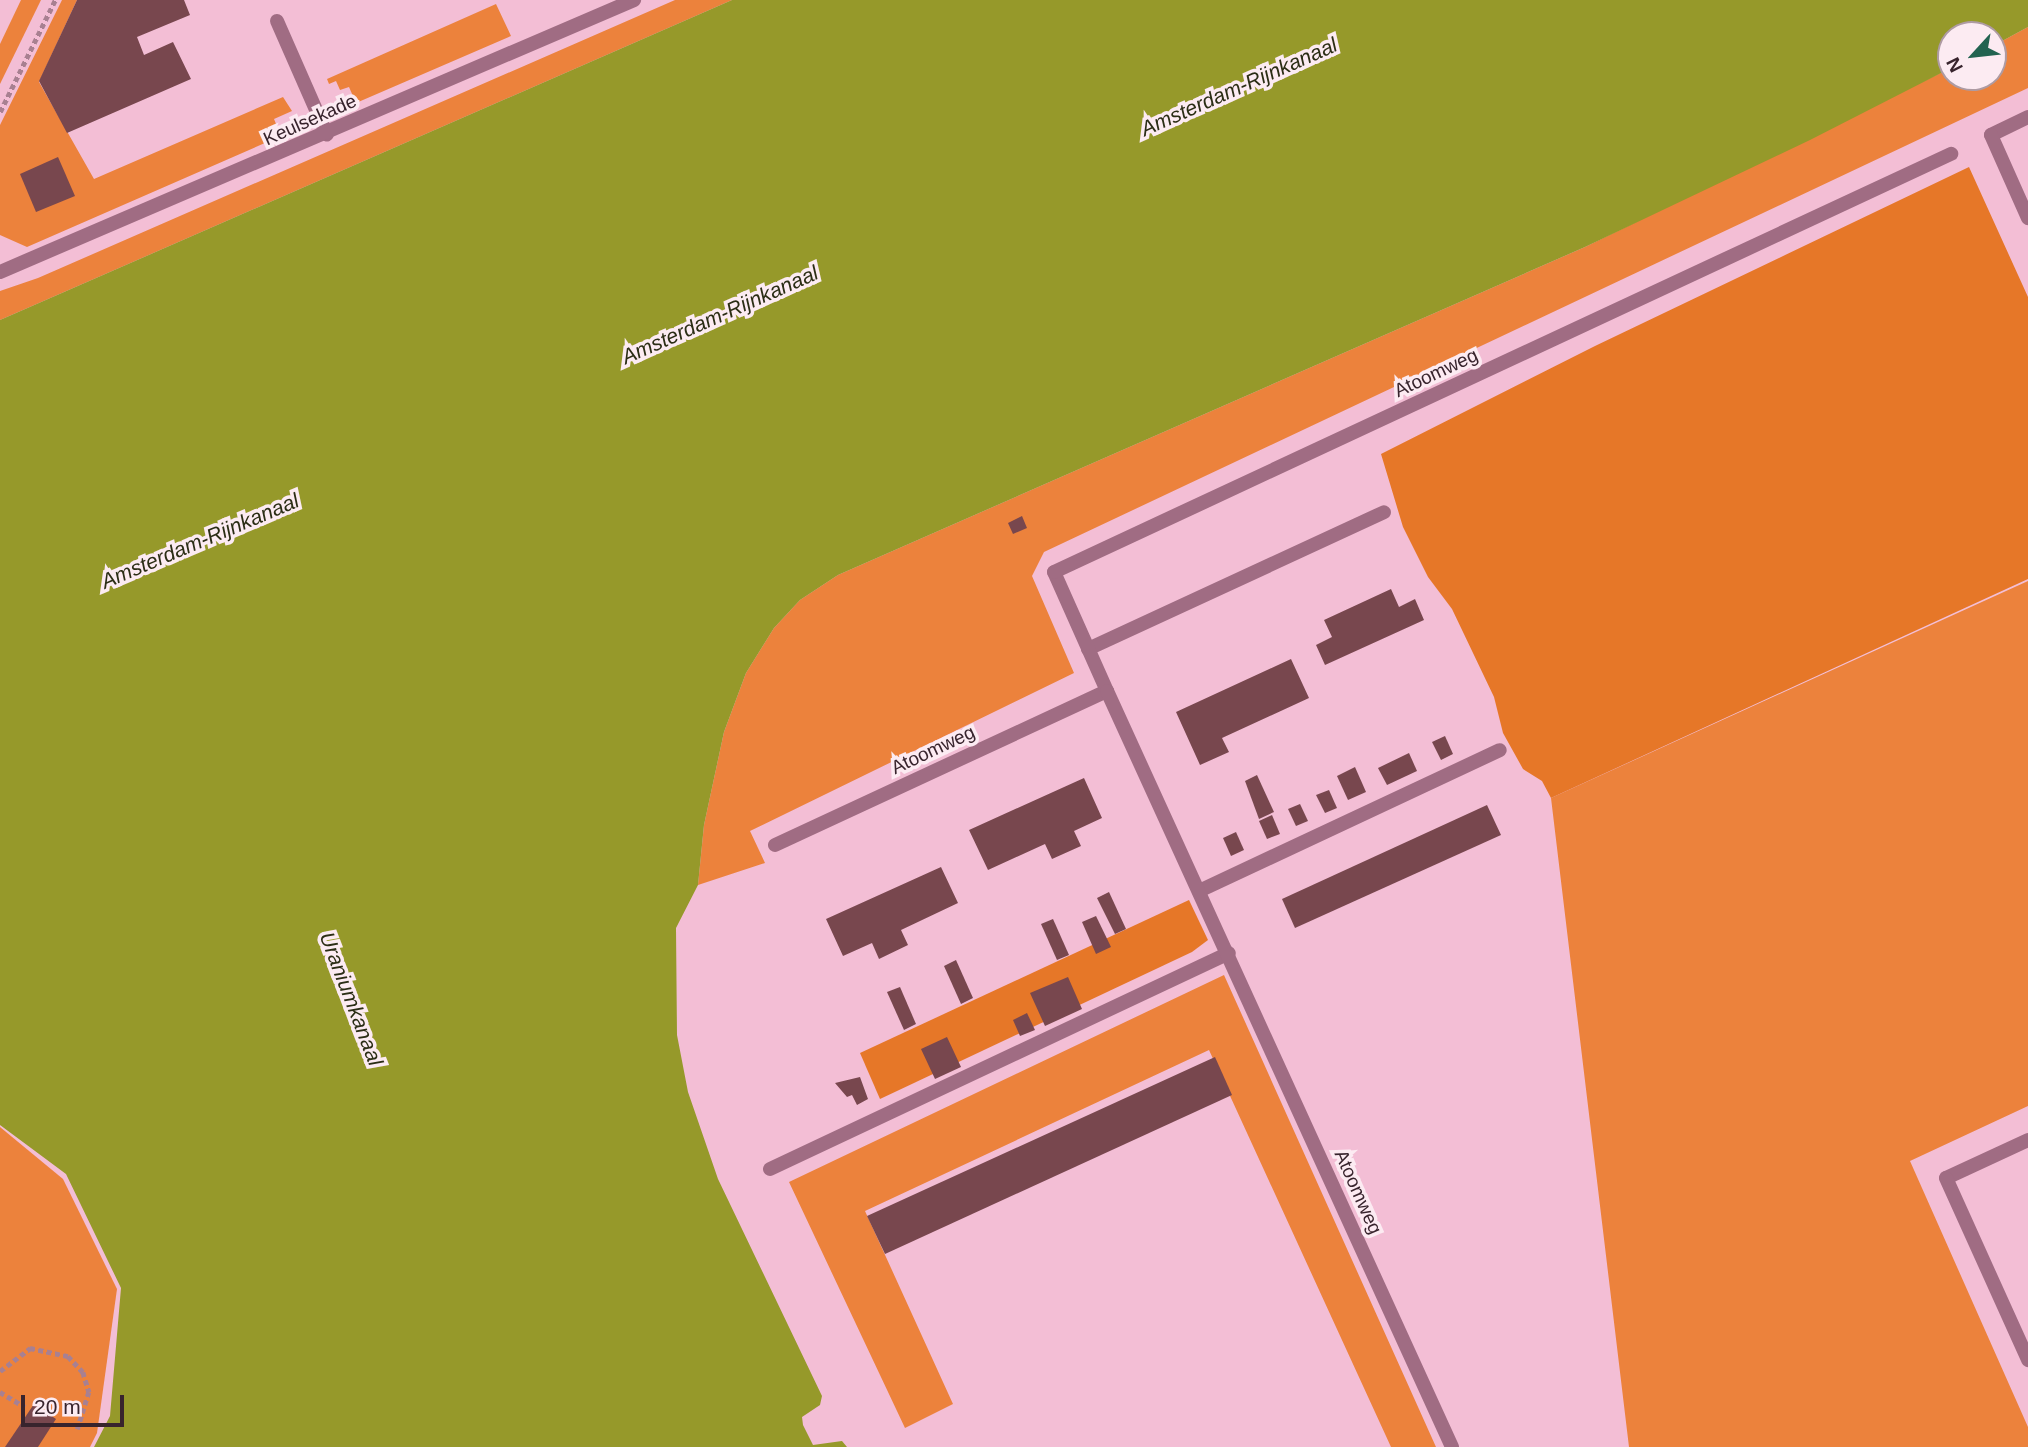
<!DOCTYPE html>
<html>
<head>
<meta charset="utf-8">
<style>
  body { margin:0 }
  #map { position:relative; width:2028px; height:1447px; overflow:hidden; background:#f3bed5; font-family:Arial,sans-serif }
  div>[style] { position:absolute }
  [style*='--x'] { left:calc(var(--x)*1px); top:calc(var(--y)*1px); width:calc(var(--w)*1px); rotate:calc(var(--a)*1deg) }
  .green>* { inset:0; background:#ec823c }
  .forest>* { inset:0; background:#e67728 }
  .water>* { inset:0; background:#96992a }
  .building>* { inset:0; background:#78474e }
  .path>* { height:4.5px; margin-top:-2.25px; transform-origin:0; background:repeating-linear-gradient(90deg,#a88091 0 5px,transparent 0 8.5px) }
  .lane>* { height:14px; margin:-7px; padding:0 7px; transform-origin:7px; border-radius:7px; background:#a06c83 }
  .street>* { height:14px; margin:-7px; padding:0 7px; transform-origin:7px; border-radius:7px; background:#a06c83 }
  span { translate:-50% -50%; white-space:nowrap; text-align:center; line-height:1.15; -webkit-text-stroke:7px #fcebf2; paint-order:stroke }
  .street-label { font-size:19px; color:#38242d }
  .water-label { font-size:21px; color:#2b2d15; font-style:italic }
  .north { position:absolute; left:1937px; top:21px; width:70px; height:70px; box-sizing:border-box; background:#fcebf2; border:2px solid #ae9ba3; border-radius:50%; rotate:243deg; font-size:19px; font-weight:700; line-height:28px; text-align:center; color:#38242d }
  .north::after { content:''; display:block; margin:auto; width:24px; height:32px; background:#226350; clip-path:polygon(50% 0,100% 100%,50% 72%,0 100%) }
  .scale { position:absolute; left:21px; top:1395px; width:103px; height:32px; box-sizing:border-box; border:4px solid #38242d; border-top:0; padding-left:9px; font-size:21px; line-height:24px; white-space:nowrap; color:#38242d; -webkit-text-stroke:5px #fcebf2; paint-order:stroke }
</style>
</head>
<body>
<div id="map">
  <div class="green">
    <div style="clip-path:polygon(21px 0,41px 0,0 84px,0 44px)"></div>
    <div style="clip-path:polygon(62px 0,77px 0,39px 82px,94px 179px,283px 97px,292px 111px,274px 119px,281px 136px,27px 247px,0 235px,0 125px)"></div>
    <div style="clip-path:polygon(675px 0,732px 0,0 320px,0 291px,38px 278px)"></div>
    <div style="clip-path:polygon(496px 4px,511px 36px,356px 103px,349px 87px,340px 90px,336px 81px,329px 84px,327px 79px)"></div>
    <div style="clip-path:polygon(2028px 27px,2028px 88px,1044px 552px,1032px 576px,1074px 673px,750px 831px,765px 863px,698px 885px,704px 825px,724px 732px,746px 673px,774px 628px,800px 600px,838px 575px,1585px 247px,1951px 68px,1951px 77px,1993px 77px,1993px 46px)"></div>
    <div style="clip-path:polygon(2028px 581px,2028px 1106px,1910px 1161px,2028px 1427px,2028px 1447px,1629px 1447px,1551px 798px)"></div>
    <div style="clip-path:polygon(1224px 975px,1436px 1447px,1391px 1447px,1209px 1050px,865px 1211px,953px 1404px,905px 1428px,789px 1182px)"></div>
    <div style="clip-path:polygon(0 1127px,63px 1179px,117px 1289px,97px 1433px,90px 1447px,0 1447px)"></div>
  </div>
  <div class="forest">
    <div style="clip-path:polygon(1969px 167px,2028px 297px,2028px 579px,1551px 798px,1542px 781px,1523px 769px,1503px 733px,1494px 697px,1452px 609px,1428px 577px,1403px 527px,1381px 454px,1595px 346px)"></div>
    <div style="clip-path:polygon(1189px 900px,1208px 940px,1192px 952px,880px 1099px,860px 1053px)"></div>
  </div>
  <div class="water">
    <div style="clip-path:polygon(732px 0,2028px 0,2028px 27px,1993px 46px,1993px 35px,1951px 35px,1951px 68px,1810px 140px,1585px 247px,838px 575px,800px 600px,774px 628px,746px 673px,724px 732px,704px 825px,698px 885px,676px 928px,677px 1035px,688px 1092px,718px 1179px,822px 1396px,820px 1405px,802px 1417px,803px 1425px,813px 1445px,842px 1441px,847px 1447px,94px 1447px,110px 1416px,121px 1288px,66px 1174px,0 1125px,0 320px)"></div>
  </div>
  <div class="building">
    <div style="clip-path:polygon(77px 0,184px 0,190px 15px,137px 37px,144px 55px,173px 42px,191px 79px,67px 133px,39px 81px)"></div>
    <div style="clip-path:polygon(58px 157px,75px 196px,36px 212px,20px 174px)"></div>
    <div style="clip-path:polygon(1022px 516px,1027px 528px,1013px 534px,1008px 523px)"></div>
    <div style="clip-path:polygon(1391px 589px,1399px 607px,1415px 599px,1424px 620px,1325px 665px,1316px 645px,1332px 637px,1324px 620px)"></div>
    <div style="clip-path:polygon(1291px 659px,1309px 698px,1222px 738px,1229px 752px,1200px 765px,1176px 712px)"></div>
    <div style="clip-path:polygon(1445px 736px,1453px 754px,1441px 760px,1432px 742px)"></div>
    <div style="clip-path:polygon(1409px 753px,1417px 771px,1387px 785px,1378px 768px)"></div>
    <div style="clip-path:polygon(1355px 767px,1366px 792px,1348px 800px,1337px 776px)"></div>
    <div style="clip-path:polygon(1257px 775px,1274px 812px,1259px 819px,1245px 781px)"></div>
    <div style="clip-path:polygon(1084px 778px,1102px 818px,1074px 831px,1081px 846px,1052px 859px,1045px 844px,988px 870px,969px 830px)"></div>
    <div style="clip-path:polygon(1329px 790px,1337px 808px,1325px 813px,1316px 795px)"></div>
    <div style="clip-path:polygon(1300px 804px,1308px 821px,1296px 826px,1288px 809px)"></div>
    <div style="clip-path:polygon(1487px 805px,1501px 835px,1295px 928px,1282px 899px)"></div>
    <div style="clip-path:polygon(1272px 815px,1280px 834px,1267px 839px,1259px 821px)"></div>
    <div style="clip-path:polygon(1236px 832px,1244px 850px,1231px 856px,1223px 838px)"></div>
    <div style="clip-path:polygon(941px 867px,958px 903px,901px 930px,908px 945px,879px 959px,872px 943px,843px 956px,826px 919px)"></div>
    <div style="clip-path:polygon(1109px 892px,1126px 929px,1115px 934px,1097px 898px)"></div>
    <div style="clip-path:polygon(1096px 916px,1111px 947px,1096px 954px,1082px 922px)"></div>
    <div style="clip-path:polygon(1053px 919px,1069px 955px,1057px 960px,1041px 924px)"></div>
    <div style="clip-path:polygon(956px 960px,973px 998px,961px 1004px,944px 966px)"></div>
    <div style="clip-path:polygon(1068px 977px,1082px 1009px,1045px 1026px,1030px 993px)"></div>
    <div style="clip-path:polygon(900px 987px,916px 1024px,904px 1030px,887px 992px)"></div>
    <div style="clip-path:polygon(1027px 1013px,1035px 1030px,1020px 1036px,1013px 1020px)"></div>
    <div style="clip-path:polygon(947px 1037px,961px 1067px,935px 1079px,921px 1049px)"></div>
    <div style="clip-path:polygon(1215px 1057px,1232px 1095px,885px 1254px,867px 1216px)"></div>
    <div style="clip-path:polygon(860px 1077px,868px 1099px,857px 1105px,852px 1095px,847px 1097px,835px 1083px)"></div>
    <div style="clip-path:polygon(34px 1404px,56px 1419px,38px 1447px,5px 1447px)"></div>
  </div>
  <div class="path">
    <div style="--x:0;--y:112;--w:125;--a:-63.8"></div>
    <div style="--x:0;--y:1371;--w:38;--a:-37"></div>
    <div style="--x:30;--y:1348;--w:39;--a:12"></div>
    <div style="--x:68;--y:1356;--w:22;--a:47"></div>
    <div style="--x:83;--y:1372;--w:21;--a:73"></div>
    <div style="--x:89;--y:1392;--w:39;--a:107"></div>
    <div style="--x:0;--y:1392;--w:29;--a:31"></div>
  </div>
  <div class="lane">
    <div style="--x:277;--y:21;--w:124;--a:66.3"></div>
    <div style="--x:2028;--y:117;--w:41;--a:154.1"></div>
    <div style="--x:1991;--y:135;--w:91;--a:66"></div>
    <div style="--x:1088;--y:649;--w:326;--a:-24.8"></div>
    <div style="--x:775;--y:845;--w:366;--a:-24.9"></div>
    <div style="--x:1107;--y:691;--w:130;--a:-114"></div>
    <div style="--x:1054;--y:572;--w:990;--a:-24.99"></div>
    <div style="--x:1199;--y:891;--w:332;--a:-25.1"></div>
    <div style="--x:2028;--y:1140;--w:90;--a:155.1"></div>
    <div style="--x:1946;--y:1178;--w:200;--a:65.7"></div>
    <div style="--x:770;--y:1169;--w:507;--a:-25.2"></div>
  </div>
  <div class="street">
    <div style="--x:0;--y:272;--w:690;--a:-23.22"></div>
    <div style="--x:1107;--y:691;--w:831;--a:65.47"></div>
  </div>
  <div class="street-label">
    <span style="left:310px;top:120px;rotate:-24deg">Keulsekade</span>
    <span style="left:1436px;top:373px;rotate:-25deg">Atoomweg</span>
    <span style="left:933px;top:750px;rotate:-25deg">Atoomweg</span>
    <span style="left:1358px;top:1192px;rotate:66deg">Atoomweg</span>
  </div>
  <div class="water-label">
    <span style="left:1239px;top:87px;rotate:-24deg">Amsterdam-Rijnkanaal</span>
    <span style="left:720px;top:315px;rotate:-24deg">Amsterdam-Rijnkanaal</span>
    <span style="left:200px;top:541px;rotate:-23deg">Amsterdam-Rijnkanaal</span>
    <span style="left:351px;top:999px;rotate:69deg">Uraniumkanaal</span>
  </div>
  <div class="north">N</div>
  <div class="scale">20 m</div>
</div>
</body>
</html>
